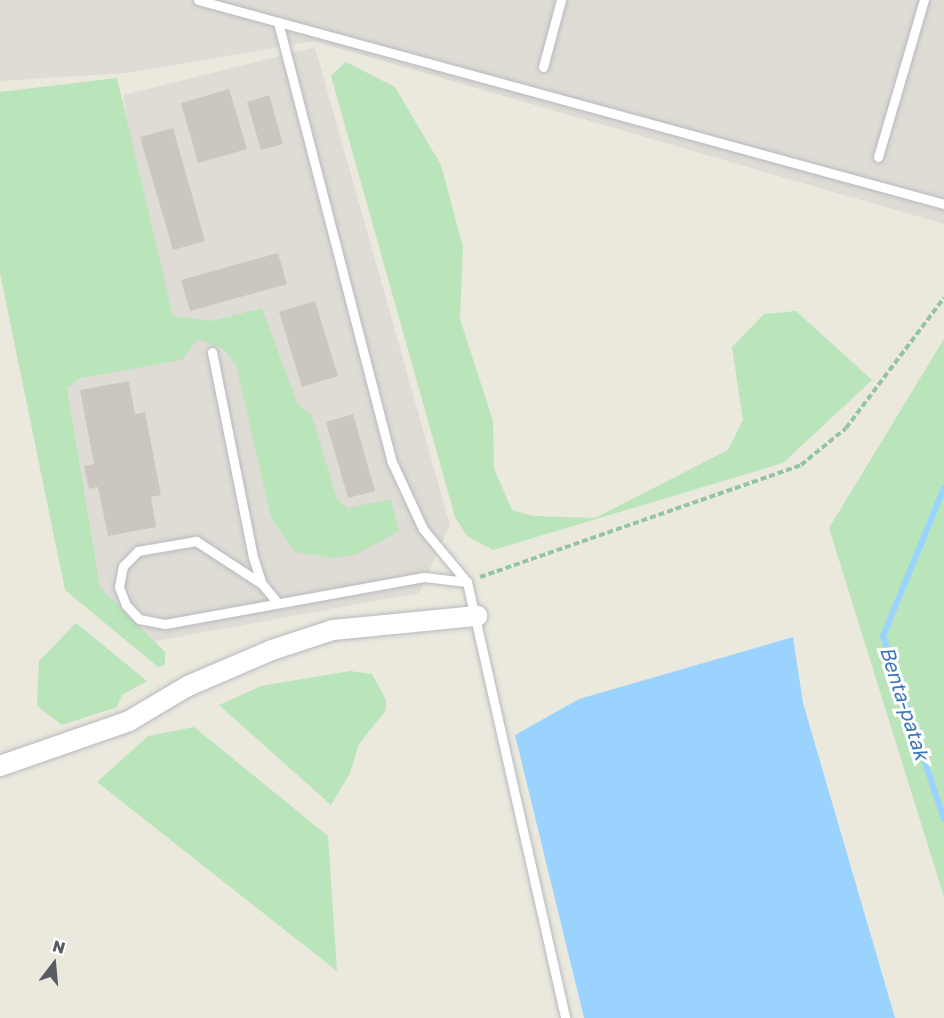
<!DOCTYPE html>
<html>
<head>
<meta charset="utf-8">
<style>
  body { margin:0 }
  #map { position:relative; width:944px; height:1018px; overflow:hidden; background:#ebe9de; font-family:"Golos Text",sans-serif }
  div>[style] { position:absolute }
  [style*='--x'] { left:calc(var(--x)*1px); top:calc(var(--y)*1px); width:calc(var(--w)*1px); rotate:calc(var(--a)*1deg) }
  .industrial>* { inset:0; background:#dfdcd6 }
  .green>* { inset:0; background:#bae4ba }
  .water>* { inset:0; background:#9bd3ff }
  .stream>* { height:6px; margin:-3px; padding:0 3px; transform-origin:3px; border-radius:3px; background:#9bd3ff }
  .building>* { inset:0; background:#cbc7c0 }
  .path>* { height:4px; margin-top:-2px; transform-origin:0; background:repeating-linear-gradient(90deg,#93c5a1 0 6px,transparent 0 9px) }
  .roads { filter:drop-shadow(0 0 2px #b7b9be) drop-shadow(0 0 2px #b7b9be) }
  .service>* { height:9px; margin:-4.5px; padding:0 4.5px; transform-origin:4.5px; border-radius:4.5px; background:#fff }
  .minor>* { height:20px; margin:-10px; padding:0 10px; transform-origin:10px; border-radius:10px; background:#fff }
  span { translate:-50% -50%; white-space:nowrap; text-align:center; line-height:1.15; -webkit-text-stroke:6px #fff; paint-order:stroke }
  .water-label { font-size:20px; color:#3b79ba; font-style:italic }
  .north { position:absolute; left:24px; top:934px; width:60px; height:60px; -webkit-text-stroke:4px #fff; paint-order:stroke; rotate:16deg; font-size:16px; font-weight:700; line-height:24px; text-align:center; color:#585b60 }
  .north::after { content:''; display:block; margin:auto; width:21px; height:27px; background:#585b60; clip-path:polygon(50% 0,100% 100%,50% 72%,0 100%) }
</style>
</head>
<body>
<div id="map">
  <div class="industrial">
    <div style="clip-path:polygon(0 0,944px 0,944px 224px,314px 41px,127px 73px,0 81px)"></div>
    <div style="clip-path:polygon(315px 47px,450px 525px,419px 593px,140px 644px,85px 594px,34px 304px,151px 266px,123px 95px)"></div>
  </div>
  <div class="green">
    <div style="clip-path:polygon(346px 62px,395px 87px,441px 165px,463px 247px,460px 319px,493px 421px,494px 469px,512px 510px,533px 516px,595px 518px,728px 450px,743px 420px,732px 347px,764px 314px,796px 311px,872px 380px,783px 463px,493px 550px,467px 536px,455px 517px,331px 76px)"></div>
    <div style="clip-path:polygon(117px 78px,173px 316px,212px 321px,262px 308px,297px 403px,312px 416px,337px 499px,348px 508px,391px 499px,399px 531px,357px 554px,333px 558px,295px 552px,271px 518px,236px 365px,224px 349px,198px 339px,182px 360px,80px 378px,67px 388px,100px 587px,165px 652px,165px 665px,158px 667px,65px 590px,0 273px,0 92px)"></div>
    <div style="clip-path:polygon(944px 339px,944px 897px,829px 528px)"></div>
    <div style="clip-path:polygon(76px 623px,147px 681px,122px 695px,117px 707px,62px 725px,37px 706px,39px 661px)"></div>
    <div style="clip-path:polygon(350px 671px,372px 674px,386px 700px,386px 710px,359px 744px,350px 773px,331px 805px,219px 705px,261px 686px)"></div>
    <div style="clip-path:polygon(194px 727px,328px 836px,337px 971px,97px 782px,148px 736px)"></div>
  </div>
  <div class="water">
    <div style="clip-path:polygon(793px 637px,803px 703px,895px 1018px,584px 1018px,515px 735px,579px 699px)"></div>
  </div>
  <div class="stream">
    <div style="--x:944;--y:488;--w:160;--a:112.4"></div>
    <div style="--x:883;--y:636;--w:193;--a:71.6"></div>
  </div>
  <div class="building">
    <div style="clip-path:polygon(229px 89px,247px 149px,198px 163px,181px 103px)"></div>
    <div style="clip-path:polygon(269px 95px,283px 144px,261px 150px,247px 102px)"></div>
    <div style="clip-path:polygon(173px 128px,205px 241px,173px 250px,140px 137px)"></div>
    <div style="clip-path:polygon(278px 253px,287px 284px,190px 311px,181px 280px)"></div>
    <div style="clip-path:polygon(315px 301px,338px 376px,302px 387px,279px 312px)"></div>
    <div style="clip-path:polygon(129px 381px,135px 414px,145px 412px,161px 495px,151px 497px,156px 527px,108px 536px,98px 487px,89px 489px,84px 466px,94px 464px,80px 390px)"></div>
    <div style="clip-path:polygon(353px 414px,375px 491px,348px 498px,326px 422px)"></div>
  </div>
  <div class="path">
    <div style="--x:480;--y:577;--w:340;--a:-19.2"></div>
    <div style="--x:801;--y:465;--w:58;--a:-39.4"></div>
    <div style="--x:846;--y:428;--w:163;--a:-53"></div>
  </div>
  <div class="roads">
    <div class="service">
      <div style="--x:198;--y:0;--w:773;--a:15.29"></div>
      <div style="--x:278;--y:22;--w:452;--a:75.5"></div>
      <div style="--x:391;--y:460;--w:76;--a:65.1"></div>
      <div style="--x:423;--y:529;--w:69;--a:50.3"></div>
      <div style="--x:543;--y:67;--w:69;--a:-75"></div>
      <div style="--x:878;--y:157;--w:164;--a:-73.7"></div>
      <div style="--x:212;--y:352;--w:209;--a:78.7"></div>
      <div style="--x:253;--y:557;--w:28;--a:72"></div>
      <div style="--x:262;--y:584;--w:25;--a:50"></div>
      <div style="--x:262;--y:584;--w:79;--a:-146.9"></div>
      <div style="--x:196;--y:541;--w:59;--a:170.2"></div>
      <div style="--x:138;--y:551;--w:21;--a:135"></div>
      <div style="--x:123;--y:566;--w:21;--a:101"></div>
      <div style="--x:119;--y:587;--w:19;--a:69"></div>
      <div style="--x:126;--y:605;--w:19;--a:47"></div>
      <div style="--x:139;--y:619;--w:26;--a:11"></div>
      <div style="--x:165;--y:624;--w:263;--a:-10.3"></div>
      <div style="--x:424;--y:577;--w:43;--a:6.6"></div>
      <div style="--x:467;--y:582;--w:447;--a:77.3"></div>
    </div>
    <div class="minor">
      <div style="--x:0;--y:766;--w:137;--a:-19.2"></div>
      <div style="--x:129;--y:721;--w:69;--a:-30.7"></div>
      <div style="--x:188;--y:686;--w:91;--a:-23.2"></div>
      <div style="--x:272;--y:650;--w:64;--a:-18.2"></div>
      <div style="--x:333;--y:630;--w:145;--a:-5.6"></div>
    </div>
  </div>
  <div class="water-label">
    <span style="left:905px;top:703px;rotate:72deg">Benta-patak</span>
  </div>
  <div class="north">N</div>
</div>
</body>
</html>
